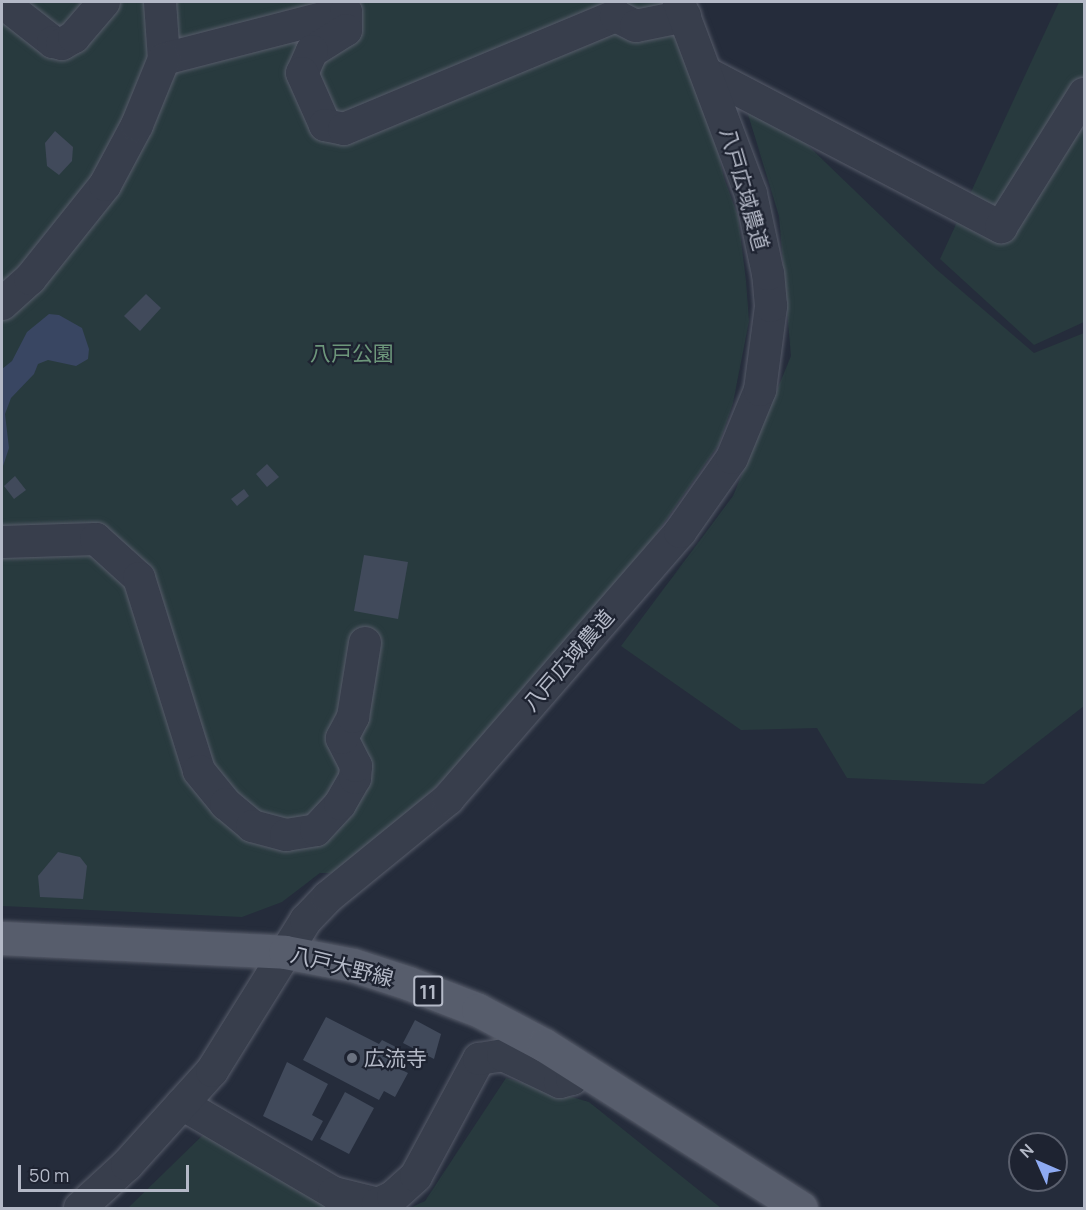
<!DOCTYPE html>
<html>
<head>
<meta charset="utf-8">
<style>
  body { margin:0 }
  #map { position:relative; width:1086px; height:1210px; overflow:hidden; background:#252c3b; font-family:Manrope,"Noto Sans JP",sans-serif }
  div>[style] { position:absolute }
  [style*='--x'] { left:calc(var(--x)*1px); top:calc(var(--y)*1px); width:calc(var(--w)*1px); rotate:calc(var(--a)*1deg) }
  .green>* { inset:0; background:#283a3e }
  .water>* { inset:0; background:#394662 }
  .building>* { inset:0; background:#414a5b }
  .roads { filter:drop-shadow(0 0 2px #575c6a) drop-shadow(0 0 2px #575c6a) }
  .minor>* { height:32px; margin:-16px; padding:0 16px; transform-origin:16px; border-radius:16px; background:#383e4c }
  .major>* { height:33px; margin:-16.5px; padding:0 16.5px; transform-origin:16.5px; border-radius:16.5px; background:#575d6c }
  .dots>* { width:16px; height:16px; translate:-50% -50%; box-sizing:border-box; border:3px solid #1e2331; border-radius:50% }
  span { translate:-50% -50%; white-space:nowrap; text-align:center; line-height:1.15; -webkit-text-stroke:4.5px #1e2331; paint-order:stroke }
  .shield-label span { padding:2px 4px; background:#1e2331; border:2px solid; border-radius:4px; -webkit-text-stroke-width:0 }
  .shield-label { font-size:20px; color:#b4b9c7; font-weight:700 }
  .street-label { font-size:21px; color:#b4b9c7 }
  .park-label { font-size:21px; color:#6d977b }
  .poi-label { font-size:21px; color:#b4b9c7 }
  .left { translate:0 -50%; text-align:left }
  .frame { position:absolute; inset:0; border:3px solid #b4b9c7; pointer-events:none }
  .north { position:absolute; left:1008px; top:1132px; width:60px; height:60px; box-sizing:border-box; background:#1e2331; border:2px solid #5a5f6d; border-radius:50%; rotate:315deg; font-size:16px; font-weight:700; line-height:24px; text-align:center; color:#b4b9c7 }
  .north::after { content:''; display:block; margin:auto; width:21px; height:27px; background:#8eaaf2; clip-path:polygon(50% 0,100% 100%,50% 72%,0 100%) }
  .scale { position:absolute; left:18px; top:1165px; width:171px; height:27px; box-sizing:border-box; border:3px solid #b4b9c7; border-top:0; padding-left:8px; font-size:18px; line-height:21px; white-space:nowrap; color:#b4b9c7; -webkit-text-stroke:4px #1e2331; paint-order:stroke }
</style>
</head>
<body>
<div id="map">
  <div class="green">
    <div style="clip-path:polygon(2px 2px,674px 2px,690px 30px,724px 178px,738px 216px,746px 281px,749px 321px,733px 403px,719px 444px,640px 557px,460px 765px,340px 873px,320px 873px,282px 902px,242px 917px,2px 906px)"></div>
    <div style="clip-path:polygon(1059px 2px,1084px 2px,1084px 322px,1034px 345px,940px 259px)"></div>
    <div style="clip-path:polygon(747px 111px,796px 134px,936px 269px,1034px 353px,1084px 333px,1084px 706px,984px 784px,847px 778px,817px 728px,741px 730px,621px 646px,733px 496px,791px 356px,779px 216px)"></div>
    <div style="clip-path:polygon(506px 1078px,589px 1102px,721px 1208px,410px 1208px,425px 1201px)"></div>
    <div style="clip-path:polygon(204px 1134px,331px 1208px,128px 1208px)"></div>
  </div>
  <div class="water">
    <div style="clip-path:polygon(49px 314px,59px 315px,82px 328px,89px 349px,88px 359px,76px 366px,48px 360px,38px 364px,34px 374px,11px 398px,5px 414px,9px 448px,2px 469px,2px 369px,12px 361px,27px 332px)"></div>
  </div>
  <div class="building">
    <div style="clip-path:polygon(55px 131px,73px 147px,72px 161px,59px 175px,47px 166px,45px 143px)"></div>
    <div style="clip-path:polygon(146px 294px,161px 308px,140px 331px,124px 316px)"></div>
    <div style="clip-path:polygon(267px 464px,279px 477px,267px 487px,256px 474px)"></div>
    <div style="clip-path:polygon(15px 476px,26px 490px,14px 499px,4px 486px)"></div>
    <div style="clip-path:polygon(244px 489px,249px 496px,237px 506px,231px 499px)"></div>
    <div style="clip-path:polygon(364px 555px,408px 562px,398px 619px,354px 611px)"></div>
    <div style="clip-path:polygon(58px 852px,80px 857px,87px 866px,83px 899px,40px 897px,38px 876px)"></div>
    <div style="clip-path:polygon(326px 1017px,379px 1044px,382px 1040px,404px 1051px,396px 1067px,408px 1073px,395px 1097px,384px 1091px,379px 1100px,303px 1060px)"></div>
    <div style="clip-path:polygon(415px 1020px,441px 1034px,434px 1059px,403px 1043px)"></div>
    <div style="clip-path:polygon(287px 1062px,328px 1084px,312px 1115px,323px 1121px,312px 1141px,263px 1116px)"></div>
    <div style="clip-path:polygon(345px 1092px,374px 1108px,349px 1154px,320px 1139px)"></div>
  </div>
  <div class="roads">
    <div class="minor">
      <div style="--x:2;--y:2;--w:65;--a:38.1"></div>
      <div style="--x:53;--y:42;--w:9;--a:13"></div>
      <div style="--x:62;--y:44;--w:14;--a:-30"></div>
      <div style="--x:74;--y:37;--w:46;--a:-49.4"></div>
      <div style="--x:160;--y:2;--w:57;--a:86"></div>
      <div style="--x:164;--y:59;--w:188;--a:-14.5"></div>
      <div style="--x:346;--y:12;--w:18;--a:90"></div>
      <div style="--x:346;--y:30;--w:40;--a:148"></div>
      <div style="--x:312;--y:51;--w:24;--a:114"></div>
      <div style="--x:302;--y:73;--w:57;--a:66.1"></div>
      <div style="--x:325;--y:125;--w:19;--a:12"></div>
      <div style="--x:344;--y:129;--w:295;--a:-22.6"></div>
      <div style="--x:616;--y:16;--w:22;--a:27"></div>
      <div style="--x:636;--y:26;--w:50;--a:-11.5"></div>
      <div style="--x:708;--y:74;--w:331;--a:27.6"></div>
      <div style="--x:1001;--y:227;--w:157;--a:-58"></div>
      <div style="--x:2;--y:304;--w:38;--a:-42"></div>
      <div style="--x:30;--y:279;--w:120;--a:-51.4"></div>
      <div style="--x:105;--y:185;--w:68;--a:-61.9"></div>
      <div style="--x:137;--y:125;--w:71;--a:-67.8"></div>
      <div style="--x:2;--y:542;--w:94;--a:-1.8"></div>
      <div style="--x:96;--y:539;--w:58;--a:42.2"></div>
      <div style="--x:139;--y:578;--w:202;--a:72.7"></div>
      <div style="--x:199;--y:771;--w:43;--a:50.7"></div>
      <div style="--x:226;--y:804;--w:34;--a:40"></div>
      <div style="--x:252;--y:826;--w:35;--a:15"></div>
      <div style="--x:286;--y:835;--w:30;--a:-9"></div>
      <div style="--x:316;--y:830;--w:35;--a:-47"></div>
      <div style="--x:340;--y:804;--w:30;--a:-60"></div>
      <div style="--x:355;--y:778;--w:12;--a:-85"></div>
      <div style="--x:356;--y:766;--w:31;--a:-117"></div>
      <div style="--x:342;--y:738;--w:24;--a:-62"></div>
      <div style="--x:353;--y:717;--w:75;--a:-80.8"></div>
      <div style="--x:182;--y:1104;--w:176;--a:30.4"></div>
      <div style="--x:334;--y:1193;--w:45;--a:14"></div>
      <div style="--x:378;--y:1204;--w:17;--a:-25"></div>
      <div style="--x:393;--y:1197;--w:31;--a:-42"></div>
      <div style="--x:416;--y:1176;--w:133;--a:-61.7"></div>
      <div style="--x:479;--y:1059;--w:24;--a:-9"></div>
      <div style="--x:503;--y:1055;--w:63;--a:25.3"></div>
      <div style="--x:560;--y:1082;--w:12;--a:-14"></div>
      <div style="--x:572;--y:1079;--w:14;--a:-56"></div>
      <div style="--x:80;--y:1208;--w:64;--a:-42.5"></div>
      <div style="--x:127;--y:1165;--w:127;--a:-47.9"></div>
      <div style="--x:212;--y:1071;--w:178;--a:-58.1"></div>
      <div style="--x:306;--y:920;--w:32;--a:-46"></div>
      <div style="--x:328;--y:897;--w:155;--a:-39.2"></div>
      <div style="--x:448;--y:799;--w:354;--a:-49"></div>
      <div style="--x:680;--y:532;--w:90;--a:-54.9"></div>
      <div style="--x:732;--y:458;--w:74;--a:-67.6"></div>
      <div style="--x:760;--y:390;--w:85;--a:-82.5"></div>
      <div style="--x:771;--y:306;--w:32;--a:-95"></div>
      <div style="--x:768;--y:274;--w:82;--a:-102"></div>
      <div style="--x:751;--y:194;--w:205;--a:-110.6"></div>
    </div>
    <div class="major">
      <div style="--x:2;--y:938;--w:283;--a:2.8"></div>
      <div style="--x:285;--y:952;--w:69;--a:10.8"></div>
      <div style="--x:353;--y:965;--w:58;--a:18.1"></div>
      <div style="--x:408;--y:983;--w:75;--a:21.1"></div>
      <div style="--x:478;--y:1010;--w:75;--a:27.9"></div>
      <div style="--x:544;--y:1045;--w:304;--a:32.4"></div>
    </div>
  </div>
  <div class="dots">
    <div style="left:352px;top:1058px;background:#6b7280"></div>
  </div>
  <div class="shield-label">
    <span style="left:428px;top:991px">11</span>
  </div>
  <div class="street-label">
    <span style="left:745px;top:189px;rotate:74deg">八戸広域農道</span>
    <span style="left:568px;top:660px;rotate:-49deg">八戸広域農道</span>
    <span style="left:342px;top:966px;rotate:14deg">八戸大野線</span>
  </div>
  <div class="park-label">
    <span style="left:352px;top:353px">八戸公園</span>
  </div>
  <div class="poi-label">
    <span class="left" style="left:364px;top:1058px">広流寺</span>
  </div>
  <div class="frame"></div>
  <div class="north">N</div>
  <div class="scale">50 m</div>
</div>
</body>
</html>
